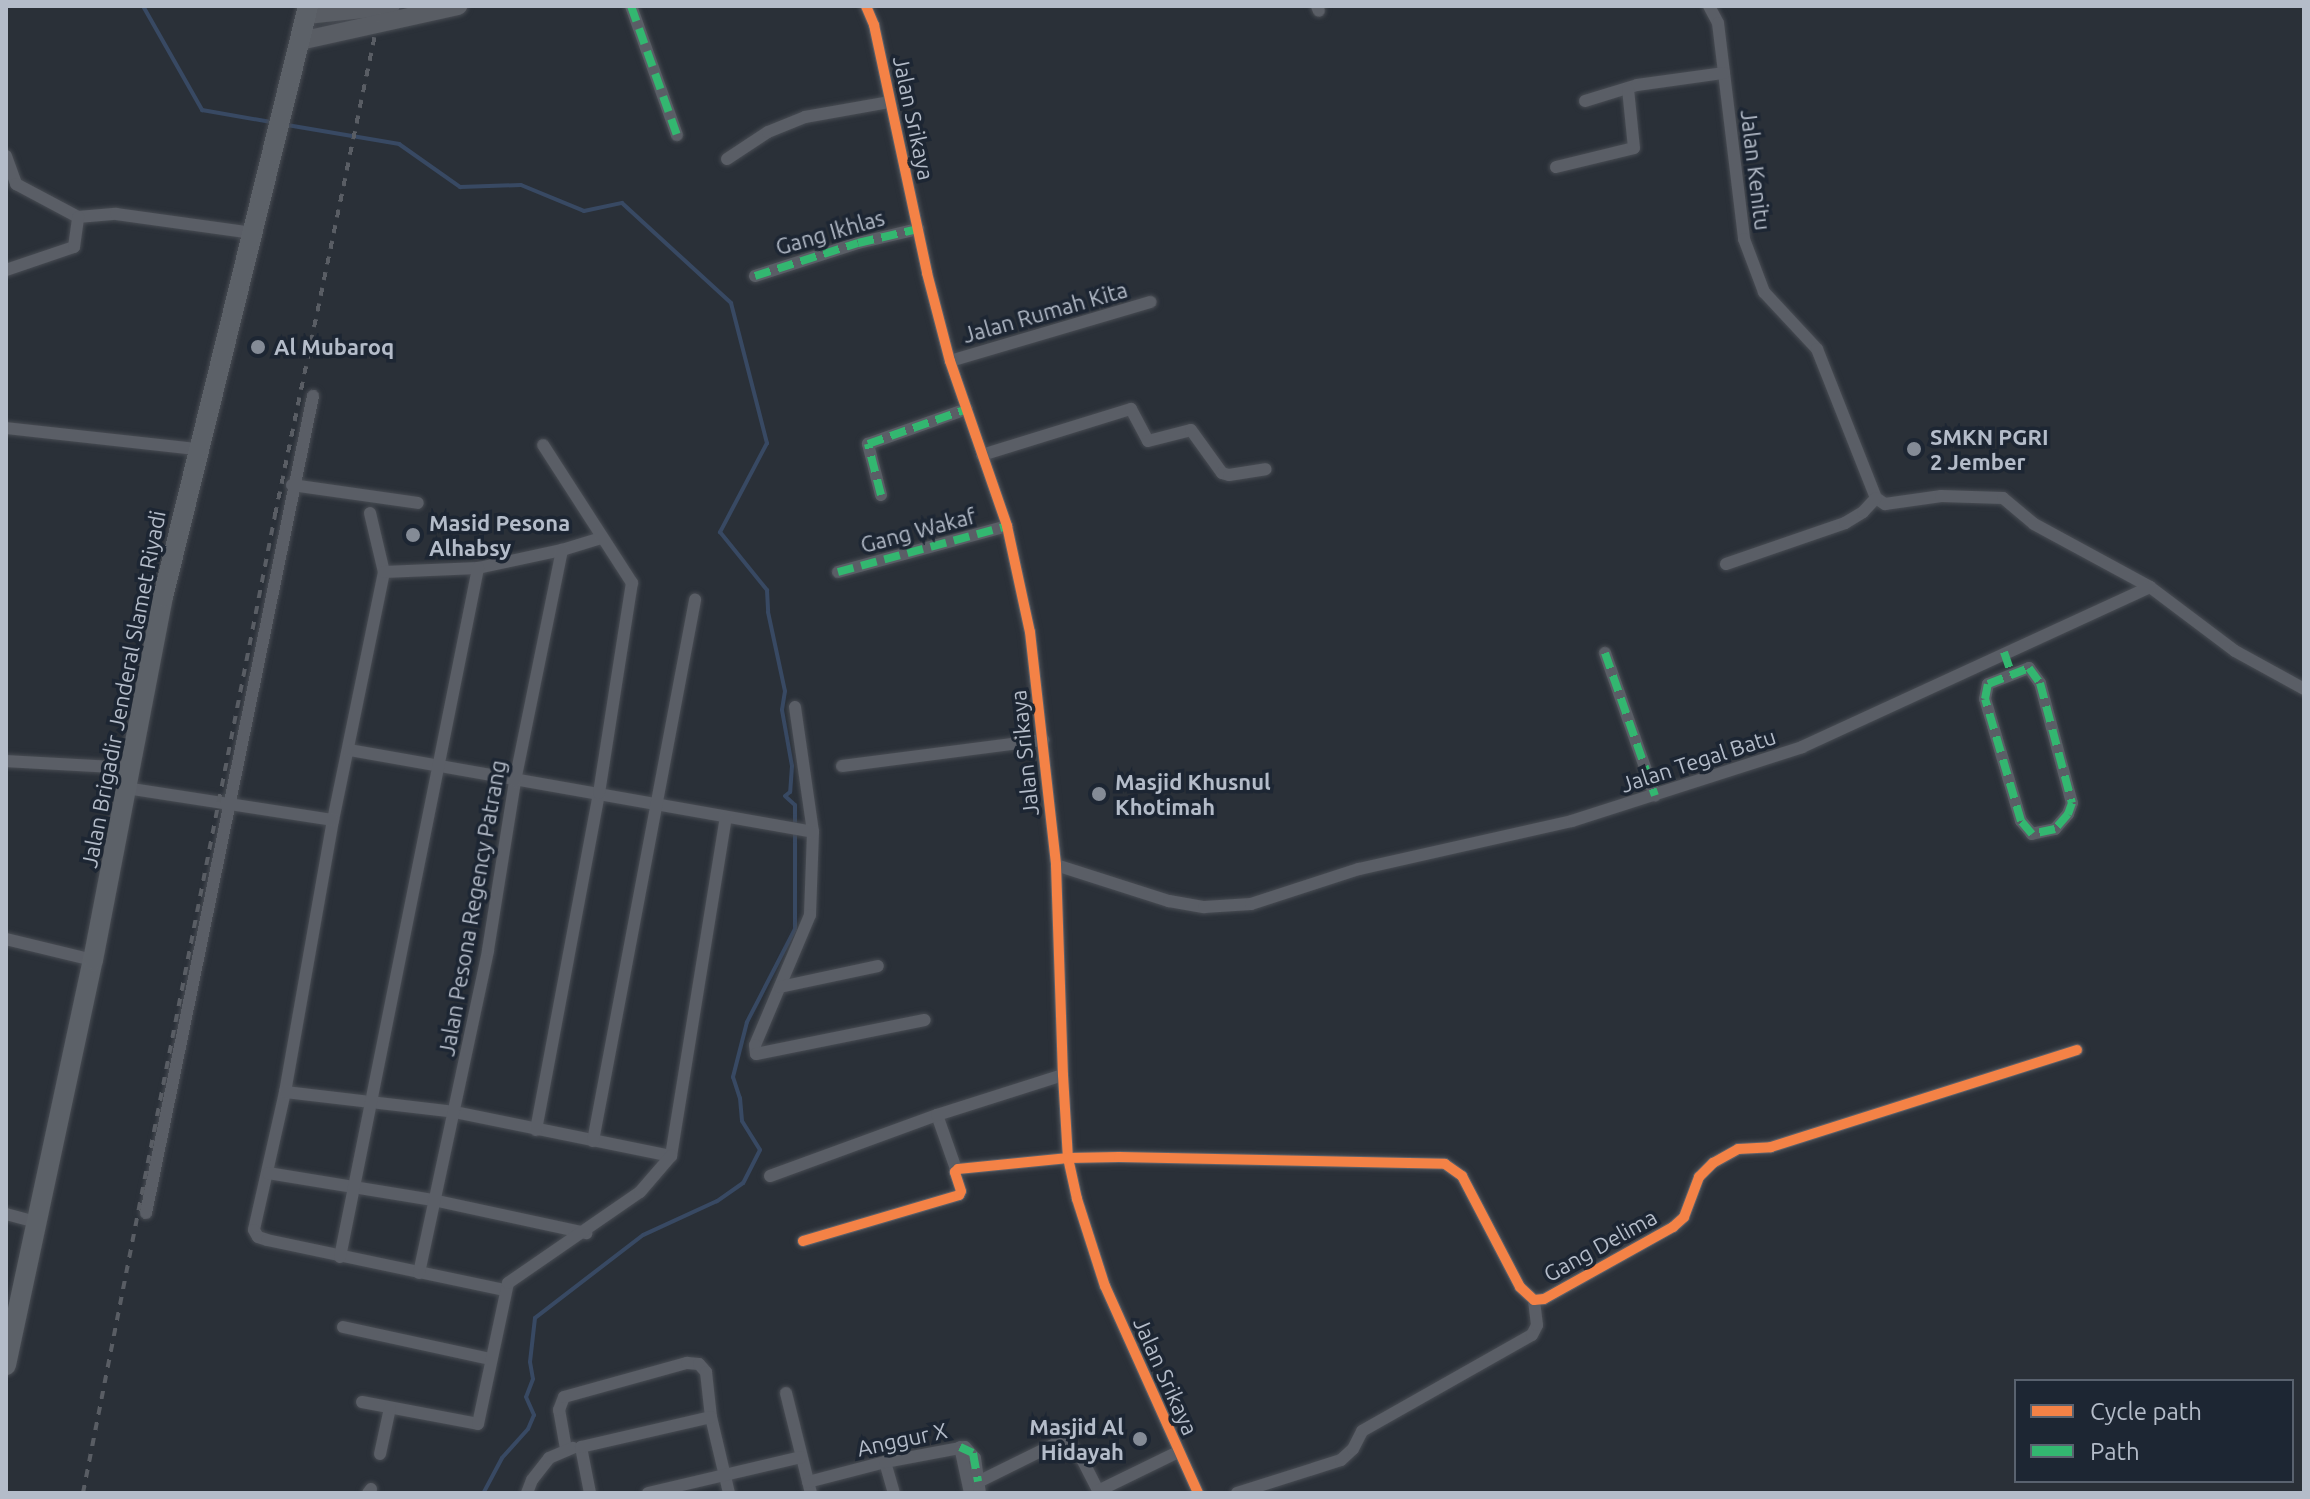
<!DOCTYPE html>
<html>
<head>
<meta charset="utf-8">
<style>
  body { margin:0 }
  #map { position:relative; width:2310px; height:1499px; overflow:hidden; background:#2a3038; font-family:Ubuntu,sans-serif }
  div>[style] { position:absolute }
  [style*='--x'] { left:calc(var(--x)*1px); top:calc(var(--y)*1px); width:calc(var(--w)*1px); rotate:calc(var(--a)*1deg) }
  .stream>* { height:4px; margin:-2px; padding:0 2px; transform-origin:2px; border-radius:2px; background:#384963 }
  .roads { filter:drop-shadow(0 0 2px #484c53) drop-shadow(0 0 2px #484c53) }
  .minor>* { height:12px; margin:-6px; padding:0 6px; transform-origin:6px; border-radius:6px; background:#5a5e66 }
  .secondary>* { height:18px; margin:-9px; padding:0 9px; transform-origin:9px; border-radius:9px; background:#595d64 }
  .primary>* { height:20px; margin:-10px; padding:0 10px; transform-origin:10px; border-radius:10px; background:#5c6168 }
  .rail>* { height:4px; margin-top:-2px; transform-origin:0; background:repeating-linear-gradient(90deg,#595d64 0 8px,transparent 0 16px) }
  .quiet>* { height:8px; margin-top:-4px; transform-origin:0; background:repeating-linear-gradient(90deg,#33b770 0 16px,transparent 0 24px) }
  .cycleway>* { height:10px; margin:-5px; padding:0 5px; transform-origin:5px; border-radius:5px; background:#f48246 }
  .dots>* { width:22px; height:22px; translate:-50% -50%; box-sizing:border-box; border:4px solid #1d2633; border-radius:50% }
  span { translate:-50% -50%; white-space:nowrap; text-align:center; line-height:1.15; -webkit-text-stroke:7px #1d2633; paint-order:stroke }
  .street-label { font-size:22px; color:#b4bcc9 }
  .poi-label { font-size:22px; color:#b4bcc9; font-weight:700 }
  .left { translate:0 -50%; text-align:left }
  .right { translate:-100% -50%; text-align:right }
  .frame { position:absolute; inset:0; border:8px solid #b4bcc9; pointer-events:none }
  .legend { position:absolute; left:2014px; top:1379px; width:280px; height:104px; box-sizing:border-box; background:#1d2633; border:2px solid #59626f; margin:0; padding:10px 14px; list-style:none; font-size:24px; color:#b4bcc9 }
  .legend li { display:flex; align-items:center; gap:16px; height:40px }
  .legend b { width:40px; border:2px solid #59626f }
</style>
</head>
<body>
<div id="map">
  <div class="stream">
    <div style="--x:143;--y:6;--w:120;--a:60.4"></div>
    <div style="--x:202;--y:110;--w:70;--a:9.9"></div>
    <div style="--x:287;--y:125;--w:114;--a:9.6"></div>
    <div style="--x:399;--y:144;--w:75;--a:35.2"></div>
    <div style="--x:460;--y:187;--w:61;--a:-1.9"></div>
    <div style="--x:521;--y:185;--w:68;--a:22.4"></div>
    <div style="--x:584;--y:211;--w:39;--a:-12"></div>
    <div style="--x:622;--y:203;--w:148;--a:42.5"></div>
    <div style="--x:731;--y:303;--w:145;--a:75.6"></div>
    <div style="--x:767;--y:443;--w:101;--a:117.8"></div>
    <div style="--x:720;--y:532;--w:75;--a:51"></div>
    <div style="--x:767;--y:590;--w:22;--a:87"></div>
    <div style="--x:768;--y:612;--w:81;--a:77.9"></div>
    <div style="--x:785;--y:691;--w:19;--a:99"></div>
    <div style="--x:782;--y:710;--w:57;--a:79.9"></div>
    <div style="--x:792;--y:766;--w:26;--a:94"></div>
    <div style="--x:790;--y:792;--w:6;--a:141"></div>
    <div style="--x:785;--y:796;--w:13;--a:42"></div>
    <div style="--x:795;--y:805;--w:124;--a:90"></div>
    <div style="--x:795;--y:929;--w:105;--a:117.3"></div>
    <div style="--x:747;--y:1022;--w:57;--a:104.3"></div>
    <div style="--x:733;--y:1077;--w:22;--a:72"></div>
    <div style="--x:740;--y:1098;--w:23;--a:85"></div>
    <div style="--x:742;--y:1121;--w:34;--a:58"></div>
    <div style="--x:760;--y:1150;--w:37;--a:117"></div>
    <div style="--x:743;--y:1183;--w:32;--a:145"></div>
    <div style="--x:717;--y:1201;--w:81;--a:155.3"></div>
    <div style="--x:643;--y:1235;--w:136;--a:142.5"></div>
    <div style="--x:535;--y:1318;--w:44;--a:96.5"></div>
    <div style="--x:530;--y:1362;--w:17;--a:80"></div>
    <div style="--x:533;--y:1379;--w:19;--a:111"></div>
    <div style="--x:526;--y:1397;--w:20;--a:66"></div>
    <div style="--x:534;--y:1415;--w:15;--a:113"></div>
    <div style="--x:528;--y:1429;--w:39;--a:132"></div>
    <div style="--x:502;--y:1458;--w:40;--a:118"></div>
  </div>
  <div class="roads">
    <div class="minor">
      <div style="--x:631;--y:6;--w:137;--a:70.4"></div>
      <div style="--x:866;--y:6;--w:21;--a:67"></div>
      <div style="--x:874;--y:25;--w:254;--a:77.9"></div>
      <div style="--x:927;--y:273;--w:91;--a:75.4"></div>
      <div style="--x:950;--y:361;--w:175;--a:70.9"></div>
      <div style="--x:1007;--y:526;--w:108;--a:77.8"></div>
      <div style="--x:1030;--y:632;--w:234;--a:83.6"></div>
      <div style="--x:1056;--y:865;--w:210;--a:88.1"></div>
      <div style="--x:1063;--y:1075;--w:83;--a:86.6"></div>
      <div style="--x:1068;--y:1158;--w:42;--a:77.6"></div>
      <div style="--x:1077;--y:1199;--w:91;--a:72.2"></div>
      <div style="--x:1105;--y:1286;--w:227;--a:65.8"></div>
      <div style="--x:1317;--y:6;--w:5;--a:68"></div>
      <div style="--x:1709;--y:6;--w:19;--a:62"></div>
      <div style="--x:1718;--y:23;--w:218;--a:83.1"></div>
      <div style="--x:1744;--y:239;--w:57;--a:69.3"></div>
      <div style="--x:1764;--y:292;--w:78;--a:47.1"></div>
      <div style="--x:1817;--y:349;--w:160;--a:68.4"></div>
      <div style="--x:1585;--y:101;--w:54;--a:-17.1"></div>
      <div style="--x:1637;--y:85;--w:88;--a:-7.9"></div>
      <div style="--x:6;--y:156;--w:30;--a:70"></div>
      <div style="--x:16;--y:184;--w:70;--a:28"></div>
      <div style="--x:78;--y:217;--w:38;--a:-5"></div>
      <div style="--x:116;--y:214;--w:138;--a:7.9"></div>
      <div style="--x:727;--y:159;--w:49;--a:-33.4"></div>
      <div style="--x:768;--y:132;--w:40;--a:-22"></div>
      <div style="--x:805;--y:117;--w:85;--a:-10.1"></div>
      <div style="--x:1556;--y:167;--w:80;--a:-13.7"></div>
      <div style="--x:1634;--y:148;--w:59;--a:-95.8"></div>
      <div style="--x:6;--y:270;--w:72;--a:-18.7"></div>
      <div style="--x:74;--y:247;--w:30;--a:-82"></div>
      <div style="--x:755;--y:276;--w:108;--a:-17.8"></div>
      <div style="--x:858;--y:243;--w:62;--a:-13.1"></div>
      <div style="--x:950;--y:361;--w:209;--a:-16.4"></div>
      <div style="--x:6;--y:428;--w:192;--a:6.3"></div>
      <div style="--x:982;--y:455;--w:156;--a:-17.2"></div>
      <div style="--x:1131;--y:409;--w:36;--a:62"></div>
      <div style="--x:1148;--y:441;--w:44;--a:-14.3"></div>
      <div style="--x:1191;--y:430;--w:53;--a:54.2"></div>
      <div style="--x:1222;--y:473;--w:7;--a:16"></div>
      <div style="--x:1229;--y:475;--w:37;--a:-9"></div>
      <div style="--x:292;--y:485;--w:127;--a:8.1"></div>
      <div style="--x:881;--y:495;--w:53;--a:-104.3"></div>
      <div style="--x:868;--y:444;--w:105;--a:-19.5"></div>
      <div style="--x:1876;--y:498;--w:11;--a:34"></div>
      <div style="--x:1885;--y:504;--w:57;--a:-8.1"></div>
      <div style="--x:1941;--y:496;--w:62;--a:1.8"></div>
      <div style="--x:2003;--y:498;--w:40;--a:40"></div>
      <div style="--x:2034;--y:524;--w:132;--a:28.5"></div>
      <div style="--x:2150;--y:587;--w:106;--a:37"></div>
      <div style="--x:2235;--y:651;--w:79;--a:28.8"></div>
      <div style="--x:370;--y:513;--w:61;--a:76.7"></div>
      <div style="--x:384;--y:572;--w:253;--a:101.6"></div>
      <div style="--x:333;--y:820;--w:276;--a:100"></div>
      <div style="--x:285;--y:1092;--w:141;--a:102.7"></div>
      <div style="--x:254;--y:1230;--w:8;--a:60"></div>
      <div style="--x:258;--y:1237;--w:9;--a:18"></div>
      <div style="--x:267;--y:1240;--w:242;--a:11.9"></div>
      <div style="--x:1726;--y:564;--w:126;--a:-19"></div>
      <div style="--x:1845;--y:523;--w:21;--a:-31"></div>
      <div style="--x:1863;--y:512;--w:19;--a:-47"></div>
      <div style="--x:384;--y:572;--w:94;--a:-2.4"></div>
      <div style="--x:478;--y:568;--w:86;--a:-12.1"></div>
      <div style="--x:562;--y:550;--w:41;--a:-17.1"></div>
      <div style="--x:838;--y:572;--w:175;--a:-15.2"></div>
      <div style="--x:1605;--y:653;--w:151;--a:70.7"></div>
      <div style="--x:2029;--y:668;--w:19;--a:54"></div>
      <div style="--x:2040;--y:683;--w:124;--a:75.1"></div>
      <div style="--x:2072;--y:803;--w:12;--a:110"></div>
      <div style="--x:2068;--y:814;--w:20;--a:131"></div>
      <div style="--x:2055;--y:829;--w:24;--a:168"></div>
      <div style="--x:2032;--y:834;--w:17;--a:-130"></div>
      <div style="--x:2021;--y:821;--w:127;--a:-106.4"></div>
      <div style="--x:1985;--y:699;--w:15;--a:-79"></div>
      <div style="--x:1988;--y:684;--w:44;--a:-21.3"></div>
      <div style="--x:795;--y:707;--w:126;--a:81.8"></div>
      <div style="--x:813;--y:832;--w:83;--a:92.1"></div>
      <div style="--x:810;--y:915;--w:141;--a:112.9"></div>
      <div style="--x:755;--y:1045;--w:9;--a:84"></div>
      <div style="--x:756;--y:1054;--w:172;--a:-11.4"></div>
      <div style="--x:349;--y:750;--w:471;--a:10"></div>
      <div style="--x:6;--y:761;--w:124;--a:3.2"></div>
      <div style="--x:842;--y:766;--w:203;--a:-7.4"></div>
      <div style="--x:126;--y:788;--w:209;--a:8.8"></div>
      <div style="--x:1056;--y:865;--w:119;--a:17.7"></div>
      <div style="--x:1169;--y:901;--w:36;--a:10"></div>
      <div style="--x:1204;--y:907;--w:47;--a:-3.7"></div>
      <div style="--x:1251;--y:904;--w:114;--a:-18"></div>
      <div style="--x:1359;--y:869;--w:218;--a:-12.7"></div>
      <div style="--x:1572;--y:821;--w:242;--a:-17.8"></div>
      <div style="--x:1802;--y:747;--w:383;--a:-24.7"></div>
      <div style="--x:6;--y:939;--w:89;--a:13.6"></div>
      <div style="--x:780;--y:987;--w:100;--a:-12.1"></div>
      <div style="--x:285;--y:1092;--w:171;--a:6.7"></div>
      <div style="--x:455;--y:1112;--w:220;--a:11.5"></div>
      <div style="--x:671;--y:1156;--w:342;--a:-80.8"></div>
      <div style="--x:937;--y:1115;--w:57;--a:70.6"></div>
      <div style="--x:536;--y:1130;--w:343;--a:-79.4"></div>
      <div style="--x:599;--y:793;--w:213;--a:-81.1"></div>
      <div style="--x:632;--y:583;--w:164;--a:-122.8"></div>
      <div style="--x:593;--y:1141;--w:551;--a:-79.32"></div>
      <div style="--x:268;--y:1173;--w:167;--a:9.3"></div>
      <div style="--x:433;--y:1200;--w:157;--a:12.2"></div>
      <div style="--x:770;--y:1176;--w:178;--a:-20.1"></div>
      <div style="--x:937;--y:1115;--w:132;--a:-17.6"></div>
      <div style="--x:146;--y:1213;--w:834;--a:-78.45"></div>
      <div style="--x:6;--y:1214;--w:31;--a:15"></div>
      <div style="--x:803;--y:1241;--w:163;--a:-16.4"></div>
      <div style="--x:959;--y:1195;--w:4;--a:-63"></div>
      <div style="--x:961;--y:1191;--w:20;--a:-108"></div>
      <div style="--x:955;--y:1172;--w:4;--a:-45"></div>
      <div style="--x:958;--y:1169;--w:111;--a:-5.7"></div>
      <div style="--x:1068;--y:1158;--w:51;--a:-1.1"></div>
      <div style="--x:1119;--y:1157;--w:326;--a:1.2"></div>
      <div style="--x:1445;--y:1164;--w:21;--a:35"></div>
      <div style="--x:1462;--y:1176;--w:125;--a:62.4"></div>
      <div style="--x:1520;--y:1287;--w:19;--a:43"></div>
      <div style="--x:1534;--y:1300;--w:10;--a:-6"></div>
      <div style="--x:1544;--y:1299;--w:148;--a:-29.2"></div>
      <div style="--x:1673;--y:1227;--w:15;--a:-42"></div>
      <div style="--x:1684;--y:1217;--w:43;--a:-69.4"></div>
      <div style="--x:1699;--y:1177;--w:20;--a:-45"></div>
      <div style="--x:1713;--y:1163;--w:29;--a:-29"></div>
      <div style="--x:1738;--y:1149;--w:33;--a:-3"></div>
      <div style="--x:1771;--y:1147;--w:321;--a:-17.6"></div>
      <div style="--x:340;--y:1257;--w:703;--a:-78.67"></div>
      <div style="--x:419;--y:1273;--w:330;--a:-77.9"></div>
      <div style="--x:488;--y:950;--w:171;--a:-80.9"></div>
      <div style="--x:515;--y:781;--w:236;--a:-78.5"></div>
      <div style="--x:343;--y:1327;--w:150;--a:12.3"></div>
      <div style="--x:786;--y:1393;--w:103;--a:76"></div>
      <div style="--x:362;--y:1402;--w:118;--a:10.7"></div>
      <div style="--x:478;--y:1424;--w:144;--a:-78"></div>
      <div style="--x:508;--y:1283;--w:160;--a:-34.6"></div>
      <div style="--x:640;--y:1192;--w:48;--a:-49.3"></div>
      <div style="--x:960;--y:1447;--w:47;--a:77.7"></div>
      <div style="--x:566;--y:1449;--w:40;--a:-100"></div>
      <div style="--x:559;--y:1410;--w:14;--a:-69"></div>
      <div style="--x:564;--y:1397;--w:128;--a:-15.5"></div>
      <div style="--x:687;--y:1363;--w:12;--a:5"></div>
      <div style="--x:699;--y:1364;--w:11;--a:49"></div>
      <div style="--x:706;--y:1372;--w:45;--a:83.7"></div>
      <div style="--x:711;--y:1417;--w:78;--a:76.7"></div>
      <div style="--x:380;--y:1454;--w:47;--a:-77.7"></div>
      <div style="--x:885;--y:1462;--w:32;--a:74"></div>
      <div style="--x:808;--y:1482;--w:80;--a:-14.6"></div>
      <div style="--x:885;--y:1462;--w:81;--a:-10.6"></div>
      <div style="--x:965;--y:1447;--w:15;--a:48"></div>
      <div style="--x:975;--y:1458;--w:35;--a:82"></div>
      <div style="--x:978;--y:1482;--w:90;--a:-26.3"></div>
      <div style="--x:1059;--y:1442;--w:14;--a:25"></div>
      <div style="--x:1072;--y:1448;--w:15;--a:48"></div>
      <div style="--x:1082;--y:1459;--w:38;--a:63"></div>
      <div style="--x:1098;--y:1491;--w:89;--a:-26"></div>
      <div style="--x:368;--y:1493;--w:5;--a:-53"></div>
      <div style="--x:527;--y:1493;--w:14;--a:-69"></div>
      <div style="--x:532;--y:1480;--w:28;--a:-52"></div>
      <div style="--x:549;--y:1458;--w:26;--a:-23"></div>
      <div style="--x:590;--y:1493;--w:47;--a:-101.1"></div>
      <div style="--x:581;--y:1447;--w:133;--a:-13"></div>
      <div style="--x:648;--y:1493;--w:157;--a:-13.2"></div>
      <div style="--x:1237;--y:1493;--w:109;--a:-17.6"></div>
      <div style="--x:1341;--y:1460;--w:16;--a:-43"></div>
      <div style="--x:1353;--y:1449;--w:20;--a:-63"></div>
      <div style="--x:1362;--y:1431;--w:195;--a:-29.5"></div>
      <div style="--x:1532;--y:1335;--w:11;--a:-63"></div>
      <div style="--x:1537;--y:1325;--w:25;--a:-97"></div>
    </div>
    <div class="secondary">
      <div style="--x:307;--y:15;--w:84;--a:-6.1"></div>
      <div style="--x:300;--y:41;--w:162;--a:-12.5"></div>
    </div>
    <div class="primary">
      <div style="--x:6;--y:1365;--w:414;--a:-77.9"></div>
      <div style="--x:93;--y:960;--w:370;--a:-79.1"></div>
      <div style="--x:163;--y:597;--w:609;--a:-76.21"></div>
    </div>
  </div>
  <div class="rail">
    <div style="--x:83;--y:1493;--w:997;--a:-78.89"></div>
    <div style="--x:275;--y:515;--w:520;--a:-78.24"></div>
  </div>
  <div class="quiet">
    <div style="--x:631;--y:6;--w:137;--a:70.4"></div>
    <div style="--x:755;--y:276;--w:108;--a:-17.8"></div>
    <div style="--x:858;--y:243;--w:62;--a:-13.1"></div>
    <div style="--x:881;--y:495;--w:53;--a:-104.3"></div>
    <div style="--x:868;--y:444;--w:105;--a:-19.5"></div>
    <div style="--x:838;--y:572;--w:175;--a:-15.2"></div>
    <div style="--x:2004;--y:652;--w:24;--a:71"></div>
    <div style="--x:1605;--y:653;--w:151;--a:70.7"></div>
    <div style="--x:2029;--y:668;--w:19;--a:54"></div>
    <div style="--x:2040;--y:683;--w:124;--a:75.1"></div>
    <div style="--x:2072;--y:803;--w:12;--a:110"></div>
    <div style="--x:2068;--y:814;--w:20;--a:131"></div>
    <div style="--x:2055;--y:829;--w:24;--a:168"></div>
    <div style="--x:2032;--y:834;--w:17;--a:-130"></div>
    <div style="--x:2021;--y:821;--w:127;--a:-106.4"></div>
    <div style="--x:1985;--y:699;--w:15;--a:-79"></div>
    <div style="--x:1988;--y:684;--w:44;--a:-21.3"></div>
    <div style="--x:960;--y:1447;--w:14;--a:25"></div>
    <div style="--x:973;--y:1453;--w:29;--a:80"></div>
  </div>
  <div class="cycleway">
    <div style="--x:866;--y:6;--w:21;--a:67"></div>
    <div style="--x:874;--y:25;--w:254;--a:77.9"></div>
    <div style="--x:927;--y:273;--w:91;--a:75.4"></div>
    <div style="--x:950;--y:361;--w:175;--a:70.9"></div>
    <div style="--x:1007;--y:526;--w:108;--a:77.8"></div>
    <div style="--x:1030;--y:632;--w:234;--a:83.6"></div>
    <div style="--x:1056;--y:865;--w:210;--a:88.1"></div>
    <div style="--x:1063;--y:1075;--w:83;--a:86.6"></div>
    <div style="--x:1068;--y:1158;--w:42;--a:77.6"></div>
    <div style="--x:1077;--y:1199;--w:91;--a:72.2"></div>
    <div style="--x:1105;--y:1286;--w:227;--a:65.8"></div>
    <div style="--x:803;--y:1241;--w:163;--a:-16.4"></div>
    <div style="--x:959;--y:1195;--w:4;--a:-63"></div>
    <div style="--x:961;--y:1191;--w:20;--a:-108"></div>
    <div style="--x:955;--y:1172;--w:4;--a:-45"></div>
    <div style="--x:958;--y:1169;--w:111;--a:-5.7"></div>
    <div style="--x:1068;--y:1158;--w:51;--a:-1.1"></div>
    <div style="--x:1119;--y:1157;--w:326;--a:1.2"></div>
    <div style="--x:1445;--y:1164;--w:21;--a:35"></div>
    <div style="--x:1462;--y:1176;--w:125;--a:62.4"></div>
    <div style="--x:1520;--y:1287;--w:19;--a:43"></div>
    <div style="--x:1534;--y:1300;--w:10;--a:-6"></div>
    <div style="--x:1544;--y:1299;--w:148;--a:-29.2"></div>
    <div style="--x:1673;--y:1227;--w:15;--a:-42"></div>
    <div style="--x:1684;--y:1217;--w:43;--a:-69.4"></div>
    <div style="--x:1699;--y:1177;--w:20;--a:-45"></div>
    <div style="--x:1713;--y:1163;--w:29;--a:-29"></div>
    <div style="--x:1738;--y:1149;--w:33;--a:-3"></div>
    <div style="--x:1771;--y:1147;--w:321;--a:-17.6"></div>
  </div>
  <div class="dots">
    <div style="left:258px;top:347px;background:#848b96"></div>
    <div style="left:1914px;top:449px;background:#848b96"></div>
    <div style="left:413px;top:535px;background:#848b96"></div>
    <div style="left:1099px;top:794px;background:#848b96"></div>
    <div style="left:1140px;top:1439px;background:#848b96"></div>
  </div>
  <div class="street-label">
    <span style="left:914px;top:118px;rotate:78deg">Jalan Srikaya</span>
    <span style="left:1756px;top:170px;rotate:83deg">Jalan Kenitu</span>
    <span style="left:830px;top:232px;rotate:-16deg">Gang Ikhlas</span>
    <span style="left:1045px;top:312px;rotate:-16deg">Jalan Rumah Kita</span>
    <span style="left:918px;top:530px;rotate:-15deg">Gang Wakaf</span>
    <span style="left:123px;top:689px;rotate:-79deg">Jalan Brigadir Jenderal Slamet Riyadi</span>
    <span style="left:1024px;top:753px;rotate:-96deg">Jalan Srikaya</span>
    <span style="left:1698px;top:760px;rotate:-18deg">Jalan Tegal Batu</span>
    <span style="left:472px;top:908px;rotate:-80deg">Jalan Pesona Regency Patrang</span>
    <span style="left:1600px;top:1245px;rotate:-29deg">Gang Delima</span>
    <span style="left:1166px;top:1376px;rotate:66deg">Jalan Srikaya</span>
    <span style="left:902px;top:1439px;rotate:-12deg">Anggur X</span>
  </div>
  <div class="poi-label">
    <span class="left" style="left:274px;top:347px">Al Mubaroq</span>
    <span class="left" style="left:1930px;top:449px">SMKN PGRI<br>2 Jember</span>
    <span class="left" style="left:429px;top:535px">Masid Pesona<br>Alhabsy</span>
    <span class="left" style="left:1115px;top:794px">Masjid Khusnul<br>Khotimah</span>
    <span class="right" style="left:1124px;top:1439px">Masjid Al<br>Hidayah</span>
  </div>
  <div class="frame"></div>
  <ul class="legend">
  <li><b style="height:10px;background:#f48246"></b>Cycle path</li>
  <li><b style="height:10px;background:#33b770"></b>Path</li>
  </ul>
</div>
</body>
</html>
